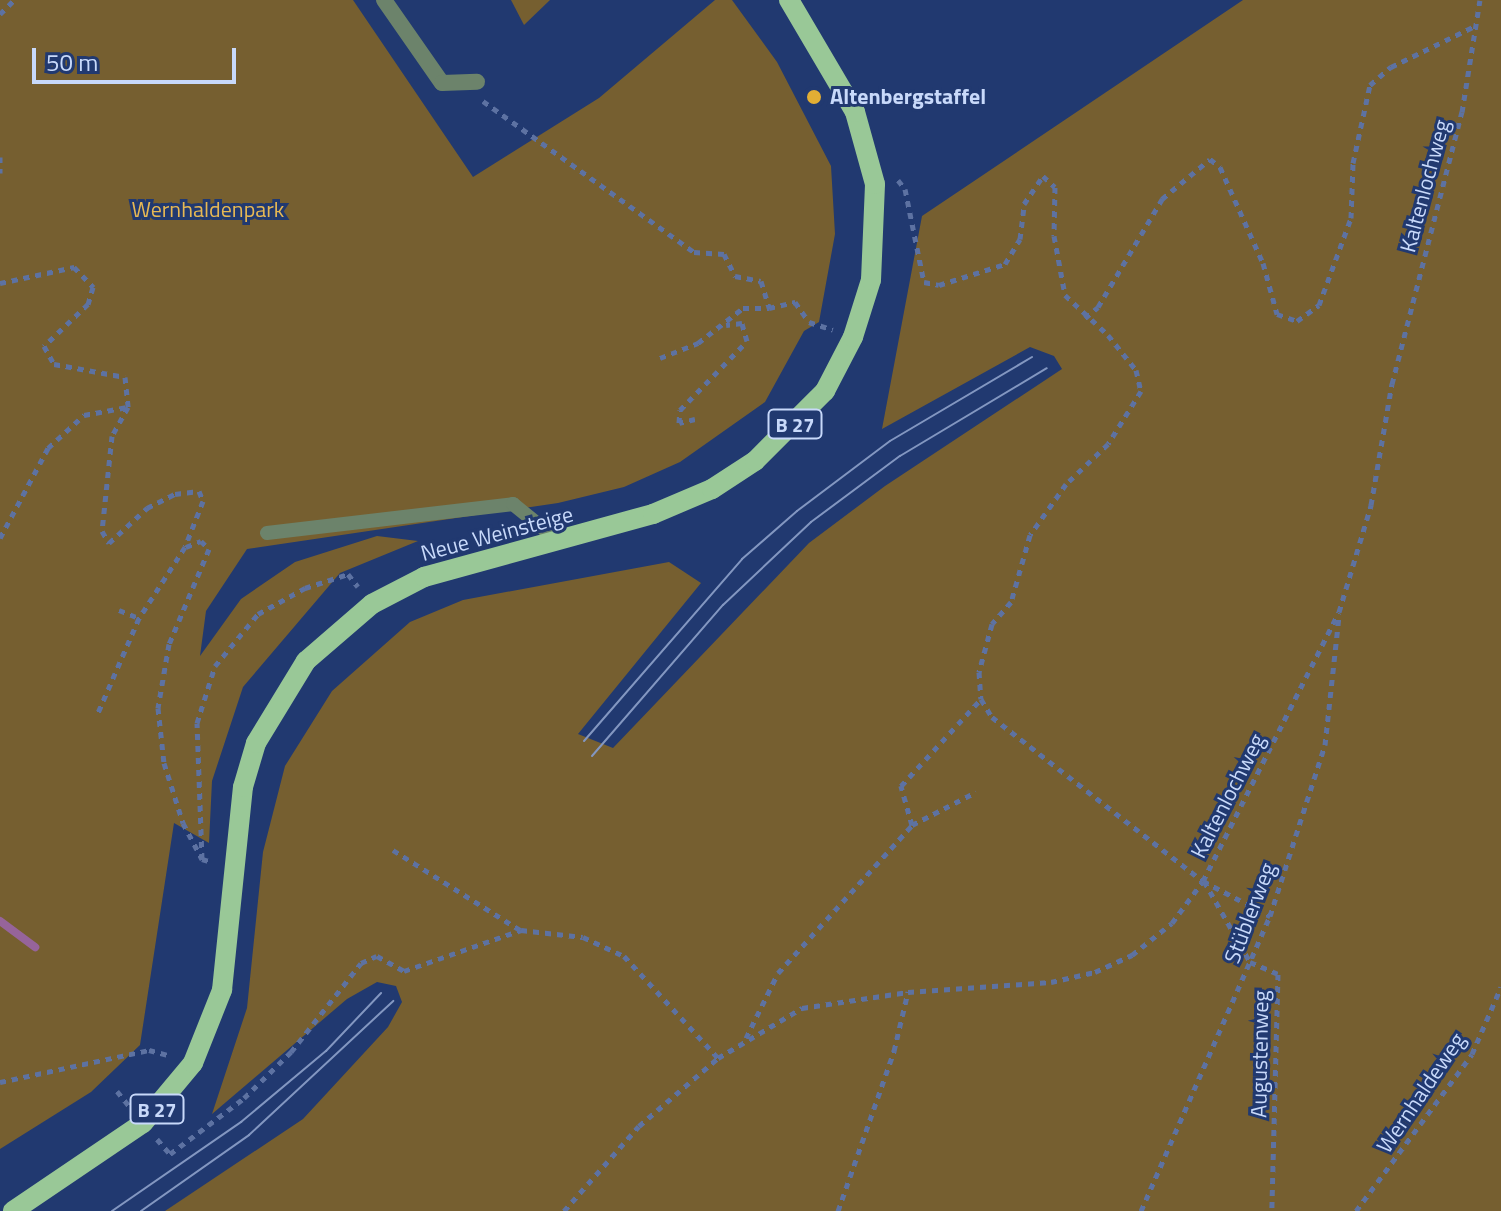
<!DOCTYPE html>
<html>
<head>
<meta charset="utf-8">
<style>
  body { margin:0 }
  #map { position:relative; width:1501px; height:1211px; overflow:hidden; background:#213970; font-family:"Titillium Web",sans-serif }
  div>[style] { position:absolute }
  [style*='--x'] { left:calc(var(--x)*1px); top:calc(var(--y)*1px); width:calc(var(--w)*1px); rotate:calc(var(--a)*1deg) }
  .green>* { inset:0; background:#765f30 }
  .stream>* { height:8px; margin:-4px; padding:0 4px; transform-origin:4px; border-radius:4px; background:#96649a }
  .path>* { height:5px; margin-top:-2.5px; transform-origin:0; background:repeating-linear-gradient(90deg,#5d72a2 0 6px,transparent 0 12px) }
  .service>* { height:14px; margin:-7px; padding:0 7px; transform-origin:7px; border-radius:7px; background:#6c836b }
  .minor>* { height:16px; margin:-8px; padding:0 8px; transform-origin:8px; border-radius:8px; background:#6c836b }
  .primary>* { height:20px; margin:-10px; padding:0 10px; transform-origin:10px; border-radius:10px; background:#99c897 }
  .tram>* { height:2px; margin:-1px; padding:0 1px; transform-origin:1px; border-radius:1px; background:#8397c1 }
  .dots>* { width:22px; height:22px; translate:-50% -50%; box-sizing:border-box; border:4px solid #213970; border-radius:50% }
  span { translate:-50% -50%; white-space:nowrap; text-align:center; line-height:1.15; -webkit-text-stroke:6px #213970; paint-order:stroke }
  .shield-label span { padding:2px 6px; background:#213970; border:2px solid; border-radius:6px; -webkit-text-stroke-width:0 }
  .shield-label { font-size:20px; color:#c8d9fa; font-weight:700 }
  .poi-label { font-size:22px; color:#c8d9fa; font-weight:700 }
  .left { translate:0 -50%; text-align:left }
  .street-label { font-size:22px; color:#c8d9fa }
  .park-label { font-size:22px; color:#e7b853 }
  .scale { position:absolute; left:32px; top:48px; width:204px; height:36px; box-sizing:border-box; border:4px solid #c8d9fa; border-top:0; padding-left:10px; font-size:24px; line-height:28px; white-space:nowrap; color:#c8d9fa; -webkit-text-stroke:6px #213970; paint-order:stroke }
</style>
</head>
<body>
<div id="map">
  <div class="green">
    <div style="clip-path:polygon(0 0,353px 0,473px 177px,599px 98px,715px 0,732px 0,777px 62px,831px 166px,835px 234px,819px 322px,804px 331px,765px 402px,680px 462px,624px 487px,558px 503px,247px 549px,206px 611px,200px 656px,241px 599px,295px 562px,377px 536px,418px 541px,340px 573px,243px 687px,212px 781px,209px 843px,174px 823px,140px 1045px,91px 1092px,0 1149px)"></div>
    <div style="clip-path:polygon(511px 0,550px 0,524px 25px)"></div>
    <div style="clip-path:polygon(1243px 0,1501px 0,1501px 1211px,165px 1211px,303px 1119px,388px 1027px,402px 1002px,396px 986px,377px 982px,347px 999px,212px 1114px,247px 1008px,263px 852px,285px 766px,332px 691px,410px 622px,463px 600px,669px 562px,701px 583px,578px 734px,613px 748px,809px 543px,885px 486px,1062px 369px,1054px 356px,1030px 347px,882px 429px,922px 216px)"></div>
  </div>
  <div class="stream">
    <div style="--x:0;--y:921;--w:44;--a:36.6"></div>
  </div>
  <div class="path">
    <div style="--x:0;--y:14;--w:20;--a:-45"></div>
    <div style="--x:483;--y:101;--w:259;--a:35.6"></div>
    <div style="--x:694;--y:252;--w:30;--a:4"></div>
    <div style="--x:724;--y:254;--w:25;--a:63"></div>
    <div style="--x:735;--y:276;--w:26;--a:11"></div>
    <div style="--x:761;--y:281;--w:28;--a:73"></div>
    <div style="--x:769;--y:308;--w:27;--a:-13"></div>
    <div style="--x:795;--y:302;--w:24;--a:55"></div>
    <div style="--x:809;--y:322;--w:25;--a:18"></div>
    <div style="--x:0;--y:157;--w:16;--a:90"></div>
    <div style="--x:898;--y:180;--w:11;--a:52"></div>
    <div style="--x:905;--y:189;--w:95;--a:78.5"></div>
    <div style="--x:924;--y:282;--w:15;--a:11"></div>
    <div style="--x:939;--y:285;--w:69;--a:-17.7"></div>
    <div style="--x:1005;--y:264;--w:29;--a:-59"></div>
    <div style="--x:1020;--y:239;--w:35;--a:-83"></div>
    <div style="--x:1024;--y:204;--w:34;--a:-56"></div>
    <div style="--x:1043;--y:176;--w:16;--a:43"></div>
    <div style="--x:1055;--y:187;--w:49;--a:91.2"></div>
    <div style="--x:1054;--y:236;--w:60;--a:79.4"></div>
    <div style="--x:1065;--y:295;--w:59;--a:42.9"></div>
    <div style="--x:1108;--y:335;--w:45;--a:51.3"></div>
    <div style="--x:1136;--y:370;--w:22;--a:77"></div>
    <div style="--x:1141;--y:391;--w:62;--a:121.9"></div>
    <div style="--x:1108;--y:444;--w:58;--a:136.4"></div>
    <div style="--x:1066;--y:484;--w:62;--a:125.2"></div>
    <div style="--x:1030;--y:535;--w:70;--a:105.8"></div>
    <div style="--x:1011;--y:602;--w:29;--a:131"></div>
    <div style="--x:992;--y:624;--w:50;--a:105.2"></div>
    <div style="--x:979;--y:672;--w:27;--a:86"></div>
    <div style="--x:981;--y:699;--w:21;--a:59"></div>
    <div style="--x:992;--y:717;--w:267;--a:37.9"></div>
    <div style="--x:1203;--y:881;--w:76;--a:27.6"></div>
    <div style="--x:0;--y:283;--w:76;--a:-12.2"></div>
    <div style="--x:74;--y:267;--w:28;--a:46"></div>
    <div style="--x:93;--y:287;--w:18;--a:106"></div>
    <div style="--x:88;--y:304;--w:61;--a:136.3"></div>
    <div style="--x:44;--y:346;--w:21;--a:61"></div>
    <div style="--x:54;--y:364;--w:72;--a:10.4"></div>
    <div style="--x:125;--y:377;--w:30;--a:84"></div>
    <div style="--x:128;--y:407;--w:33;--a:119"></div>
    <div style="--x:112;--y:436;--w:96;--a:96"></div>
    <div style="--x:102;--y:531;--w:14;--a:60"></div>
    <div style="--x:109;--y:543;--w:52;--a:-42.6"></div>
    <div style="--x:147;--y:508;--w:31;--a:-27"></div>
    <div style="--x:175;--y:494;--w:24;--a:-7"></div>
    <div style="--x:199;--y:491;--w:11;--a:68"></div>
    <div style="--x:203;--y:501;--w:49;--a:111.4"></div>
    <div style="--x:185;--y:547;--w:85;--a:122.9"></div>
    <div style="--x:139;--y:618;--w:106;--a:113.4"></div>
    <div style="--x:1085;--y:318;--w:17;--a:-40"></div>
    <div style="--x:1098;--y:307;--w:126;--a:-59.3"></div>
    <div style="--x:1162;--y:199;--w:62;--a:-39.8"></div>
    <div style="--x:1210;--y:159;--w:13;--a:39"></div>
    <div style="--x:1220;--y:167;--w:105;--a:65.9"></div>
    <div style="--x:1263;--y:263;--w:53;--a:74.6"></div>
    <div style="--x:1277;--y:314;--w:21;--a:19"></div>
    <div style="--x:1297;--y:321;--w:27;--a:-36"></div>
    <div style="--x:1319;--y:305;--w:93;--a:-69.8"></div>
    <div style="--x:1351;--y:218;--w:55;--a:-87.9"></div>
    <div style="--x:1353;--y:163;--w:80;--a:-77.7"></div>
    <div style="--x:1370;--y:85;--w:28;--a:-41"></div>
    <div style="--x:1391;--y:67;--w:91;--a:-26"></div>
    <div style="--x:660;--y:358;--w:41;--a:-21.5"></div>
    <div style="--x:698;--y:343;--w:57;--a:-37.9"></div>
    <div style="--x:743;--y:308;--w:26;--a:0"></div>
    <div style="--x:695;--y:419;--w:16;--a:166"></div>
    <div style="--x:679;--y:423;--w:13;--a:-86"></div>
    <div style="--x:680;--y:410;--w:96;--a:-45.8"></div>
    <div style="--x:747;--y:341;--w:19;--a:-106"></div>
    <div style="--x:742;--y:323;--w:16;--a:173"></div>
    <div style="--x:0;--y:538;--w:102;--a:-61.9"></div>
    <div style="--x:48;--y:448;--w:49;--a:-42.5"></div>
    <div style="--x:84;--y:415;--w:44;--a:-10.5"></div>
    <div style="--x:186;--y:547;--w:16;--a:-22"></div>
    <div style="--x:201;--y:541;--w:11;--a:45"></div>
    <div style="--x:209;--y:549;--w:103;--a:112.8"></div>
    <div style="--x:169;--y:644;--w:65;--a:99.8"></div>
    <div style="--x:158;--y:708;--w:55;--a:83.8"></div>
    <div style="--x:164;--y:763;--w:63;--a:72.4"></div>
    <div style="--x:183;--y:823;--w:41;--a:62.2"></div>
    <div style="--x:202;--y:859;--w:10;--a:17"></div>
    <div style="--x:119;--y:610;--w:22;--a:22"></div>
    <div style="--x:912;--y:825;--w:72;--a:-27.3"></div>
    <div style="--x:393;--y:850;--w:150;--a:32.2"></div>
    <div style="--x:202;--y:859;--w:136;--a:-92.1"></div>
    <div style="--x:197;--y:723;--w:60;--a:-72.5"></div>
    <div style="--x:215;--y:666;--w:67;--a:-50.4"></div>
    <div style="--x:258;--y:614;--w:54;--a:-29"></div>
    <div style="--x:305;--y:588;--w:45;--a:-18"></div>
    <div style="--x:348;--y:574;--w:16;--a:52"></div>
    <div style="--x:1204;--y:881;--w:93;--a:60.4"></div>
    <div style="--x:1250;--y:962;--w:30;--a:23"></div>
    <div style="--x:1278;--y:974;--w:237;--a:91.5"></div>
    <div style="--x:746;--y:1038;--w:72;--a:-63.8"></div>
    <div style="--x:778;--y:973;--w:200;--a:-47.8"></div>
    <div style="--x:912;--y:825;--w:41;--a:-105.8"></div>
    <div style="--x:901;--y:786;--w:118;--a:-47.4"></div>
    <div style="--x:0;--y:1082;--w:152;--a:-12.1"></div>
    <div style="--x:149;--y:1050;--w:23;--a:15"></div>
    <div style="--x:117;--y:1091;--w:21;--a:51"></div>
    <div style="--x:157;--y:1139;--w:20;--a:49"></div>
    <div style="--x:170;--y:1154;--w:93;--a:-37.1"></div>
    <div style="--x:244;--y:1098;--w:66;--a:-44.4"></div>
    <div style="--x:291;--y:1052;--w:113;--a:-51.8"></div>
    <div style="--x:361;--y:963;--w:17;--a:-24"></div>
    <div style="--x:377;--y:956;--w:31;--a:29"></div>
    <div style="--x:404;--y:971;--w:124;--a:-19.3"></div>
    <div style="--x:521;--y:930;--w:62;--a:6.4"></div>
    <div style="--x:583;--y:937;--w:45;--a:24.9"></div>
    <div style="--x:624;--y:956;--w:139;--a:47.3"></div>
    <div style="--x:564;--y:1211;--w:113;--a:-48.6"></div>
    <div style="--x:639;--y:1126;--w:104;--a:-40.7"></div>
    <div style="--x:718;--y:1058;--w:98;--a:-30.8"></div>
    <div style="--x:802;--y:1008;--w:107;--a:-8.6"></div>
    <div style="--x:908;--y:992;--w:143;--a:-4"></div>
    <div style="--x:1051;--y:982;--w:45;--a:-12.8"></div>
    <div style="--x:1095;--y:972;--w:41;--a:-24.7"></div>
    <div style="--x:1132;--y:955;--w:51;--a:-38.7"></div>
    <div style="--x:1172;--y:923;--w:52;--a:-53.6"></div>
    <div style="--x:1203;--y:881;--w:301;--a:-63.2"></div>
    <div style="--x:1339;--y:612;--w:112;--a:-73.3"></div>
    <div style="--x:1371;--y:505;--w:123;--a:-80.2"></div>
    <div style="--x:1392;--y:384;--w:281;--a:-75.6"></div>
    <div style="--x:1462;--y:112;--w:113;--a:-80.9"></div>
    <div style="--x:838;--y:1211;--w:170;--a:-70.7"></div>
    <div style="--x:894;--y:1051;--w:61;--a:-76.7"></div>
    <div style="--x:1141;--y:1211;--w:322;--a:-66.4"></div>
    <div style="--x:1270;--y:916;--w:180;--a:-72.2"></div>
    <div style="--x:1325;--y:745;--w:130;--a:-83.8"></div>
    <div style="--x:1356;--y:1211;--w:195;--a:-53.5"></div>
    <div style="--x:1472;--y:1054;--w:73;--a:-66.6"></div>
  </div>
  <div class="service">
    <div style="--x:267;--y:533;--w:248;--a:-6.7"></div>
    <div style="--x:513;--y:504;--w:60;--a:39"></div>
  </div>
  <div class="minor">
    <div style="--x:384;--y:0;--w:101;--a:55.1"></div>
    <div style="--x:442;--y:83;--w:35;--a:-2"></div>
  </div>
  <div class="primary">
    <div style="--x:13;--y:1211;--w:157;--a:-34.1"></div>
    <div style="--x:143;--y:1123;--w:78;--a:-50.2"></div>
    <div style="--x:193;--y:1063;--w:79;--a:-68.3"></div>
    <div style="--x:222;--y:990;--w:204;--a:-84.1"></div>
    <div style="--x:243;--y:787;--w:46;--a:-73.5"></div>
    <div style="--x:256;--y:743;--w:96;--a:-58.6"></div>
    <div style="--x:306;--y:661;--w:87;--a:-40.8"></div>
    <div style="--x:372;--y:604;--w:59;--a:-27.4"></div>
    <div style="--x:424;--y:577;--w:238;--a:-15.4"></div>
    <div style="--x:653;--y:514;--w:64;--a:-23"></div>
    <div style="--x:712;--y:489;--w:51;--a:-33.1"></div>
    <div style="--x:755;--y:461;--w:99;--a:-45"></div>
    <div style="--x:825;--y:391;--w:61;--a:-62.6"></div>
    <div style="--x:853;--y:337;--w:60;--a:-72.5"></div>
    <div style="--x:871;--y:280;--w:96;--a:-87.6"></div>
    <div style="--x:875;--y:184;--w:75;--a:-105.5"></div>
    <div style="--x:855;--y:112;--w:130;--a:-120.5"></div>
  </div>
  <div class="tram">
    <div style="--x:584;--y:741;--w:241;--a:-49"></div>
    <div style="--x:742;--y:559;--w:73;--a:-41.1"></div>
    <div style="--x:797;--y:511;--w:116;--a:-37"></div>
    <div style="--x:890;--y:441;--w:165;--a:-30.6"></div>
    <div style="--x:592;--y:756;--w:200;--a:-49.1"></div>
    <div style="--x:723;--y:605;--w:121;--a:-43.3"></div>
    <div style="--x:811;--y:522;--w:111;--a:-36.6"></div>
    <div style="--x:900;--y:456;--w:171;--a:-30.9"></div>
    <div style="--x:112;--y:1211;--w:157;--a:-34.6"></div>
    <div style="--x:241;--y:1122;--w:111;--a:-39.9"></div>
    <div style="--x:326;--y:1051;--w:80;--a:-46.5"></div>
    <div style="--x:141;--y:1211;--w:132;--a:-35.1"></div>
    <div style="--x:249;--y:1135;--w:197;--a:-42.9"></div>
  </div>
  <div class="dots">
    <div style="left:814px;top:97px;background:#e2ae34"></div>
  </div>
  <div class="shield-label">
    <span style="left:795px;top:424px">B 27</span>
    <span style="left:157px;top:1109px">B 27</span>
  </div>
  <div class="poi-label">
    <span class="left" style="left:830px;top:97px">Altenbergstaffel</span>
  </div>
  <div class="street-label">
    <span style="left:1425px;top:186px;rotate:-75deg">Kaltenlochweg</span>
    <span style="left:497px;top:534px;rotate:-15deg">Neue Weinsteige</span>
    <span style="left:1228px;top:796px;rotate:-63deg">Kaltenlochweg</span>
    <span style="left:1250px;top:913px;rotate:-69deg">Stüblerweg</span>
    <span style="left:1260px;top:1054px;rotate:-89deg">Augustenweg</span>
    <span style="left:1421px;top:1093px;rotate:-56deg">Wernhaldeweg</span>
  </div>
  <div class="park-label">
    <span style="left:208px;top:210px">Wernhaldenpark</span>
  </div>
  <div class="scale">50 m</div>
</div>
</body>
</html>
